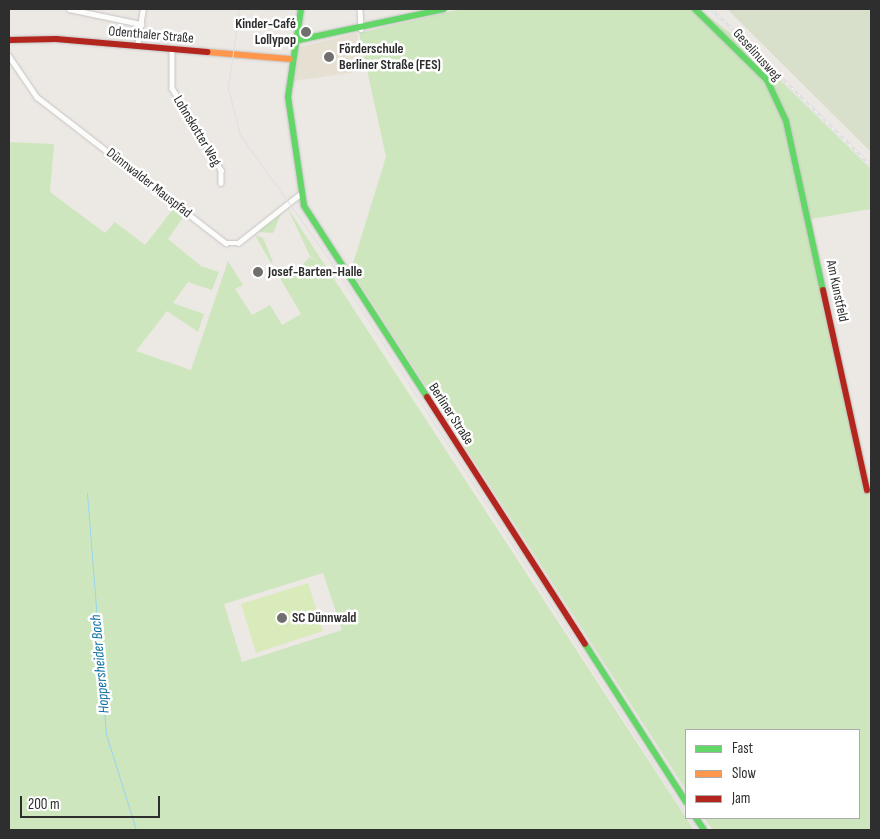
<!DOCTYPE html>
<html>
<head>
<meta charset="utf-8">
<style>
  body { margin:0 }
  #map { position:relative; width:880px; height:839px; overflow:hidden; background:#ece8e4; font-family:"Sofia Sans Condensed",sans-serif }
  div>[style] { position:absolute }
  [style*='--x'] { left:calc(var(--x)*1px); top:calc(var(--y)*1px); width:calc(var(--w)*1px); rotate:calc(var(--a)*1deg) }
  .education>* { inset:0; background:#e6e0d3 }
  .green>* { inset:0; background:#cee6be }
  .cemetery>* { inset:0; background:#d8e0cc }
  .pitch>* { inset:0; background:#d9eabb }
  .stream>* { height:1px; margin:-0.5px; padding:0 0.5px; transform-origin:0.5px; border-radius:0.5px; background:#99d6ec }
  .roads { filter:drop-shadow(0 0 1px #c5c4c5) drop-shadow(0 0 1px #c5c4c5) }
  .street>* { height:4.5px; margin:-2.25px; padding:0 2.25px; transform-origin:2.25px; border-radius:2.25px; background:#fcfcfb }
  .fast>* { height:6px; margin:-3px; padding:0 3px; transform-origin:3px; border-radius:3px; background:#63d668 }
  .slow>* { height:6px; margin:-3px; padding:0 3px; transform-origin:3px; border-radius:3px; background:#ff974d }
  .jam>* { height:6px; margin:-3px; padding:0 3px; transform-origin:3px; border-radius:3px; background:#b3261e }
  .tram>* { height:1px; margin:-0.5px; padding:0 0.5px; transform-origin:0.5px; border-radius:0.5px; background:#dfdfe1 }
  .rail>* { height:3px; margin-top:-1.5px; transform-origin:0; background:repeating-linear-gradient(90deg,#fff 0 4px,#dfdfe1 0 8px); box-sizing:border-box; border-block:1px solid #dfdfe1 }
  .dots>* { width:14px; height:14px; translate:-50% -50%; box-sizing:border-box; border:2px solid #fff; border-radius:50% }
  span { translate:-50% -50%; white-space:nowrap; text-align:center; line-height:1.15; -webkit-text-stroke:5px #fff; paint-order:stroke }
  .poi-label { font-size:14px; color:#2e2e2e; font-weight:700 }
  .right { translate:-100% -50%; text-align:right }
  .left { translate:0 -50%; text-align:left }
  .street-label { font-size:14px; color:#2e2e2e }
  .water-label { font-size:15px; color:#0d6fa3; font-style:italic }
  .frame { position:absolute; inset:0; border:10px solid #2e2e2e; pointer-events:none }
  .legend { position:absolute; left:685px; top:729px; width:175px; height:90px; box-sizing:border-box; background:#fff; border:1px solid #ababab; margin:0; padding:6px 9px; list-style:none; font-size:15px; color:#2e2e2e }
  .legend li { display:flex; align-items:center; gap:10px; height:25px }
  .legend b { width:25px; border:1px solid #ababab }
  .scale { position:absolute; left:20px; top:796px; width:140px; height:22px; box-sizing:border-box; border:2px solid #2e2e2e; border-top:0; padding-left:6px; font-size:15px; line-height:18px; white-space:nowrap; color:#2e2e2e; -webkit-text-stroke:4px #fff; paint-order:stroke }
</style>
</head>
<body>
<div id="map">
  <div class="education">
    <div style="clip-path:polygon(357px 33px,364px 71px,294px 81px,300px 47px)"></div>
  </div>
  <div class="green">
    <div style="clip-path:polygon(461px 9px,698px 9px,735px 36px,871px 169px,871px 209px,811px 219px,871px 489px,871px 830px,713px 830px,704px 818px,859px 818px,859px 730px,686px 730px,686px 790px,351px 270px,386px 157px,359px 33px)"></div>
    <div style="clip-path:polygon(evenodd,9px 142px,54px 144px,50px 192px,105px 233px,115px 222px,145px 245px,174px 208px,184px 216px,168px 239px,201px 266px,219px 272px,212px 290px,188px 282px,173px 303px,204px 314px,198px 332px,167px 311px,136px 351px,191px 370px,228px 261px,243px 285px,235px 289px,252px 315px,270px 305px,282px 325px,301px 314px,274px 268px,279px 266px,290px 277px,310px 257px,319px 262px,310px 256px,287px 207px,694px 830px,9px 830px,9px 142px,323px 573px,342px 630px,242px 662px,224px 604px,323px 573px)"></div>
    <div style="clip-path:polygon(282px 212px,273px 233px,260px 232px,260px 230px)"></div>
    <div style="clip-path:polygon(255px 235px,263px 238px,273px 262px,271px 263px)"></div>
  </div>
  <div class="cemetery">
    <div style="clip-path:polygon(727px 9px,871px 9px,871px 152px)"></div>
  </div>
  <div class="pitch">
    <div style="clip-path:polygon(308px 583px,323px 631px,256px 653px,241px 604px)"></div>
  </div>
  <div class="stream">
    <div style="--x:87;--y:493;--w:242;--a:85.5"></div>
    <div style="--x:106;--y:734;--w:101;--a:72.6"></div>
  </div>
  <div class="roads">
    <div class="street">
      <div style="--x:69;--y:9;--w:74;--a:11.8"></div>
      <div style="--x:360;--y:9;--w:20;--a:87"></div>
      <div style="--x:137;--y:46;--w:37;--a:-81"></div>
      <div style="--x:172;--y:49;--w:39;--a:90"></div>
      <div style="--x:172;--y:88;--w:96;--a:59.1"></div>
      <div style="--x:221;--y:170;--w:13;--a:90"></div>
      <div style="--x:9;--y:56;--w:50;--a:55.7"></div>
      <div style="--x:37;--y:97;--w:239;--a:37.7"></div>
      <div style="--x:226;--y:243;--w:12;--a:0"></div>
      <div style="--x:238;--y:243;--w:79;--a:-38.3"></div>
    </div>
    <div class="fast">
      <div style="--x:301;--y:9;--w:89;--a:98.4"></div>
      <div style="--x:288;--y:97;--w:110;--a:81.6"></div>
      <div style="--x:304;--y:206;--w:227;--a:57.2"></div>
      <div style="--x:695;--y:9;--w:101;--a:44.6"></div>
      <div style="--x:767;--y:80;--w:45;--a:65.1"></div>
      <div style="--x:786;--y:121;--w:173;--a:77.7"></div>
      <div style="--x:294;--y:41;--w:153;--a:-12"></div>
      <div style="--x:585;--y:644;--w:188;--a:57.4"></div>
      <div style="--x:696;--y:818;--w:14;--a:56"></div>
    </div>
    <div class="slow">
      <div style="--x:207;--y:52;--w:83;--a:4.8"></div>
    </div>
    <div class="jam">
      <div style="--x:9;--y:40;--w:47;--a:-1.2"></div>
      <div style="--x:56;--y:39;--w:152;--a:4.9"></div>
      <div style="--x:823;--y:290;--w:205;--a:77.6"></div>
      <div style="--x:427;--y:397;--w:293;--a:57.4"></div>
    </div>
  </div>
  <div class="tram">
    <div style="--x:239;--y:9;--w:80;--a:97.9"></div>
    <div style="--x:228;--y:88;--w:49;--a:75.7"></div>
    <div style="--x:240;--y:135;--w:153;--a:54.3"></div>
    <div style="--x:329;--y:259;--w:661;--a:57.3"></div>
    <div style="--x:688;--y:818;--w:14;--a:56"></div>
  </div>
  <div class="rail">
    <div style="--x:712;--y:9;--w:223;--a:44.5"></div>
  </div>
  <div class="dots">
    <div style="left:306px;top:32px;background:#706f6e"></div>
    <div style="left:329px;top:57px;background:#706f6e"></div>
    <div style="left:258px;top:272px;background:#706f6e"></div>
    <div style="left:282px;top:618px;background:#706f6e"></div>
  </div>
  <div class="poi-label">
    <span class="right" style="left:296px;top:32px">Kinder-Café<br>Lollypop</span>
    <span class="left" style="left:339px;top:57px">Förderschule<br>Berliner Straße (FES)</span>
    <span class="left" style="left:268px;top:272px">Josef-Barten-Halle</span>
    <span class="left" style="left:292px;top:618px">SC Dünnwald</span>
  </div>
  <div class="street-label">
    <span style="left:151px;top:35px;rotate:5deg">Odenthaler Straße</span>
    <span style="left:757px;top:55px;rotate:48deg">Geselinusweg</span>
    <span style="left:197px;top:131px;rotate:59deg">Lohnskotter Weg</span>
    <span style="left:149px;top:183px;rotate:38deg">Dünnwalder Mauspfad</span>
    <span style="left:837px;top:291px;rotate:78deg">Am Kunstfeld</span>
    <span style="left:451px;top:414px;rotate:57deg">Berliner Straße</span>
  </div>
  <div class="water-label">
    <span style="left:100px;top:664px;rotate:-95deg">Hoppersheider Bach</span>
  </div>
  <div class="frame"></div>
  <ul class="legend">
  <li><b style="height:6px;background:#63d668"></b>Fast</li>
  <li><b style="height:6px;background:#ff974d"></b>Slow</li>
  <li><b style="height:6px;background:#b3261e"></b>Jam</li>
  </ul>
  <div class="scale">200 m</div>
</div>
</body>
</html>
